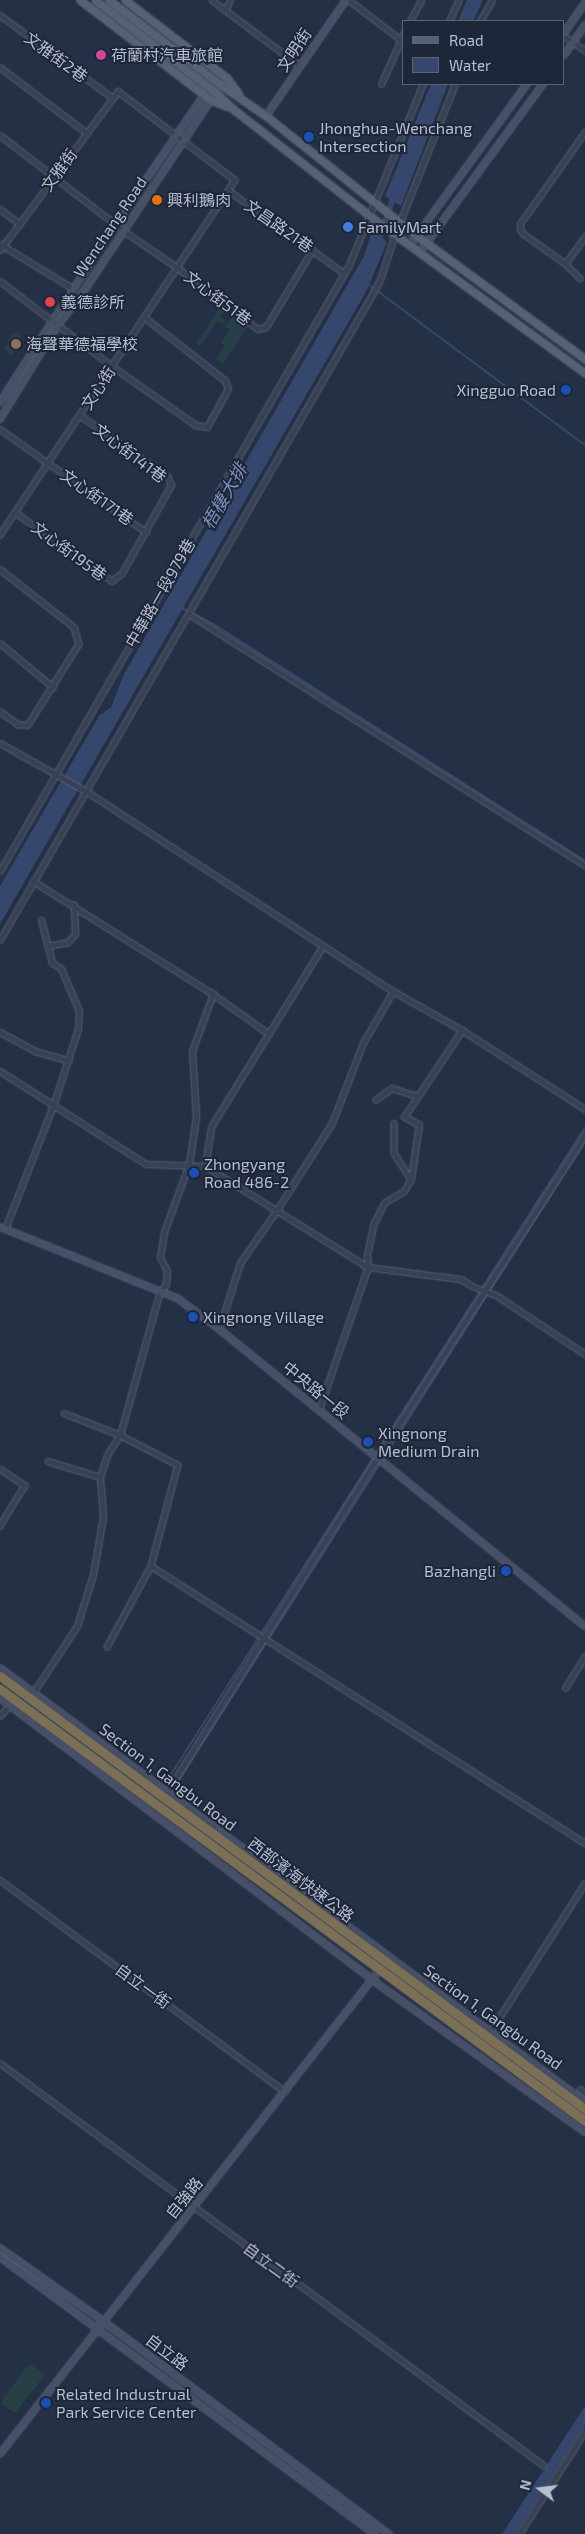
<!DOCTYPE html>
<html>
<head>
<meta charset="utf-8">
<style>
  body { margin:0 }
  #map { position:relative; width:585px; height:2534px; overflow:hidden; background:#243045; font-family:"Exo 2","Noto Sans TC",sans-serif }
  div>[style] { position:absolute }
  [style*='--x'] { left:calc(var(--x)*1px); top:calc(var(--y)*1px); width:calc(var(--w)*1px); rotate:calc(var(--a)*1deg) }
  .green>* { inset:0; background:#264046 }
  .water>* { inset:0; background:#35476c }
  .stream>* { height:2px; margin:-1px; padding:0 1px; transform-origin:1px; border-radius:1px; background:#35476c }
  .canal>* { height:5.5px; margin:-2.75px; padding:0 2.75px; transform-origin:2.75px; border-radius:2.75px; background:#35476c }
  .roads { filter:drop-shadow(0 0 1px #586072) drop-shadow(0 0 1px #586072) }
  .street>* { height:4.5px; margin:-2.25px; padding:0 2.25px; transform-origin:2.25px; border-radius:2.25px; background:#394255 }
  .secondary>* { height:6px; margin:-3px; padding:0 3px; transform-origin:3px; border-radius:3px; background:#475068 }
  .primary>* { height:7px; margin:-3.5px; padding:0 3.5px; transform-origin:3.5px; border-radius:3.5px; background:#576175 }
  .bridges { filter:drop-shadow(0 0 1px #444d5f) drop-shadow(0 0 1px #444d5f) }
  .highway-bridge>* { height:9px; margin:-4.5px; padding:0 4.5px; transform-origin:4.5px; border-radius:4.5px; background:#7b7055 }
  .dots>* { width:14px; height:14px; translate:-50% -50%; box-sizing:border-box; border:2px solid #1e273a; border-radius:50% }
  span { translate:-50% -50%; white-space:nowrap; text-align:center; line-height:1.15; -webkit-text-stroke:4px #1e273a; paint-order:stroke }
  .street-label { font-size:16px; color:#b7bece }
  .poi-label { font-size:16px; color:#b7bece }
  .left { translate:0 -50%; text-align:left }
  .right { translate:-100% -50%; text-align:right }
  .water-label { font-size:18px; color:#7c90b8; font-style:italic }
  .legend { position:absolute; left:402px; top:20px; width:162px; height:65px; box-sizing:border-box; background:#1e273a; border:1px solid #5b6375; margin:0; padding:6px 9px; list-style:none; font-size:15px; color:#b7bece }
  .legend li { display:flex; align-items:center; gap:10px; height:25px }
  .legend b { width:25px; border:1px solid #5b6375 }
  .north { position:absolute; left:515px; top:2464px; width:50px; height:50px; -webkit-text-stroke:4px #1e273a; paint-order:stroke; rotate:285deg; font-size:14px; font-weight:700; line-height:20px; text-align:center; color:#b7bece }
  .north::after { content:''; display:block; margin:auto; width:18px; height:22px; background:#b7bece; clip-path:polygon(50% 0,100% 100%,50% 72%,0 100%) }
</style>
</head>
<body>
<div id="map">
  <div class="green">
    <div style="clip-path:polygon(221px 306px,226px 309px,221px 317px,225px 320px,222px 324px,217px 321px,200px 347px,196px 344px)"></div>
    <div style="clip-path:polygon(235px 315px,250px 324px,223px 364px,216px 359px,225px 346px,221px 342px,230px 330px,225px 326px)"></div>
    <div style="clip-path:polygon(16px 332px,22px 336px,11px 356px,5px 348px,11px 336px)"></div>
    <div style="clip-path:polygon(28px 2365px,33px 2365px,45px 2375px,15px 2413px,2px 2404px,2px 2400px)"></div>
  </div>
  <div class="water">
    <div style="clip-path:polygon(467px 0,483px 0,473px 21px,458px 21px)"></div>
    <div style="clip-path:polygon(431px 84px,448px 84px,401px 206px,385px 196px)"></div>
    <div style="clip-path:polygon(373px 228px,387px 242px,367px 290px,0 924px,0 886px,99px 716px,111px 707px,124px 674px,364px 256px)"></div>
    <div style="clip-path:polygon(585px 2406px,585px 2425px,515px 2534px,502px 2534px)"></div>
  </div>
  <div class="stream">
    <div style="--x:368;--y:284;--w:270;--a:36.6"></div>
    <div style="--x:182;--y:608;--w:34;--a:27"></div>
    <div style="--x:212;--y:623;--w:442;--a:32.5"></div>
    <div style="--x:376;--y:1453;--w:387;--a:-57.3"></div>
    <div style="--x:166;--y:1782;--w:386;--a:-57.4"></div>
    <div style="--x:176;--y:1785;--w:763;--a:-57.58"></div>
  </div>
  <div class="canal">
    <div style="--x:378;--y:243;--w:51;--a:-71.6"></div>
  </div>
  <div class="roads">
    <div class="street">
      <div style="--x:212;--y:0;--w:110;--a:36.9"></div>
      <div style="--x:349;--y:0;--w:64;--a:37.4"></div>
      <div style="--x:225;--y:10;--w:11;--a:-63"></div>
      <div style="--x:0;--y:15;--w:140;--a:36.3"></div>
      <div style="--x:410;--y:21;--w:24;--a:-62"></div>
      <div style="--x:449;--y:21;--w:23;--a:-65"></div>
      <div style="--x:480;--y:21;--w:24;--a:-60"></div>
      <div style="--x:564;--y:36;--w:25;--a:34"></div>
      <div style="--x:0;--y:67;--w:109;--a:37.2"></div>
      <div style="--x:381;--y:84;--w:56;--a:-65.7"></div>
      <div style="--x:0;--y:135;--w:157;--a:37.7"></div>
      <div style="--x:124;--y:231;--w:65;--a:34.4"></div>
      <div style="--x:178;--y:268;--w:101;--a:37.3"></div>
      <div style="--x:258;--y:329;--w:8;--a:-14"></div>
      <div style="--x:266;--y:327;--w:90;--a:-59.1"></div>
      <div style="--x:228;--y:190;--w:143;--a:35.6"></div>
      <div style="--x:0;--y:209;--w:25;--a:37"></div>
      <div style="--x:0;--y:244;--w:87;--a:31.3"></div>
      <div style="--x:0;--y:250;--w:198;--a:-53.4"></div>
      <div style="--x:118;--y:91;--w:147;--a:37.3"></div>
      <div style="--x:235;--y:180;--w:426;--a:123.5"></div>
      <div style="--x:565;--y:264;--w:34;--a:-54"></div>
      <div style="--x:580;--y:279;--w:21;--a:-135"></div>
      <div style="--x:565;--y:264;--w:52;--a:-144.5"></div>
      <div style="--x:523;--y:234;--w:6;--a:-121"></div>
      <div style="--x:520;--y:229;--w:5;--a:-90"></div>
      <div style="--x:520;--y:224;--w:113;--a:-54.8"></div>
      <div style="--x:0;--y:281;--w:141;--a:37.2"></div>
      <div style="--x:112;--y:366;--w:103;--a:35.1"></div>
      <div style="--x:196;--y:425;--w:11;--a:10"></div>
      <div style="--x:207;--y:427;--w:43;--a:-61.1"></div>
      <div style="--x:228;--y:389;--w:9;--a:-111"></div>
      <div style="--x:225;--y:381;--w:102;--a:-141.8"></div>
      <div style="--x:0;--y:429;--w:179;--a:35.2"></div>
      <div style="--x:15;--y:512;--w:119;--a:35.4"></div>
      <div style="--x:112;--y:581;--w:13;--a:-39"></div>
      <div style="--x:122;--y:573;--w:101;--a:-60.9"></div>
      <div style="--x:171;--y:485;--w:10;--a:-114"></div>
      <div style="--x:167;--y:476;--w:106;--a:-145.4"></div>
      <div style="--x:0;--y:569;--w:94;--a:38.1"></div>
      <div style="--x:74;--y:627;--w:18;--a:74"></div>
      <div style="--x:79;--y:644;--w:96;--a:122.2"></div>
      <div style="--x:28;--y:725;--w:10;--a:180"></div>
      <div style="--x:18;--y:725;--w:22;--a:-144"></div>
      <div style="--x:189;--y:614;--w:469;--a:32.4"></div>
      <div style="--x:0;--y:643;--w:69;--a:39.7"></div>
      <div style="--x:0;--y:743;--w:98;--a:29.2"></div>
      <div style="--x:86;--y:791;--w:366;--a:33.1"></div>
      <div style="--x:393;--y:991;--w:79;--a:29.5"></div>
      <div style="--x:462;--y:1030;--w:146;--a:32.7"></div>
      <div style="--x:0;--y:871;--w:699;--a:-60.06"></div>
      <div style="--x:349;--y:265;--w:196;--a:-67.8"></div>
      <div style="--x:33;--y:881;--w:213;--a:32.1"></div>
      <div style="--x:213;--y:994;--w:69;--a:35.5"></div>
      <div style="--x:0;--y:940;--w:745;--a:-60.03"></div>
      <div style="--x:372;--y:295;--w:20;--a:-63"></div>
      <div style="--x:381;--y:277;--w:45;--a:-72"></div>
      <div style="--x:395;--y:234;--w:162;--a:-68.2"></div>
      <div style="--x:48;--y:946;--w:20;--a:-11"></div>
      <div style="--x:68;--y:942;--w:11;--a:-49"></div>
      <div style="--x:75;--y:934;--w:29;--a:-92"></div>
      <div style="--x:0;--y:1032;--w:40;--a:28"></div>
      <div style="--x:35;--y:1051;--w:35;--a:16"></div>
      <div style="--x:0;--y:1071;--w:173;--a:32.5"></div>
      <div style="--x:146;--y:1164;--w:59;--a:1.9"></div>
      <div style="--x:205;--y:1166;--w:192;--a:31.8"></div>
      <div style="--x:368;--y:1267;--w:94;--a:7.4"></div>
      <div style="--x:461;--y:1279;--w:13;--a:32"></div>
      <div style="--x:472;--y:1286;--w:26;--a:21"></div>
      <div style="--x:496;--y:1295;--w:107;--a:33.5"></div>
      <div style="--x:375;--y:1100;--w:21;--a:-35"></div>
      <div style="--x:392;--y:1088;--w:25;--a:18"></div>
      <div style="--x:394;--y:1123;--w:30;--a:90"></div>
      <div style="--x:394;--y:1153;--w:31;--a:57"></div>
      <div style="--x:205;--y:1166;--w:39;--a:-81"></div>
      <div style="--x:211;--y:1127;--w:213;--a:-58.3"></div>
      <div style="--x:5;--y:1229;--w:132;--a:-68.7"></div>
      <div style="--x:53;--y:1106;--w:81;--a:-72"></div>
      <div style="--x:78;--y:1029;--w:18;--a:-87"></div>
      <div style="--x:79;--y:1011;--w:46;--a:-113.2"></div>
      <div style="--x:61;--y:969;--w:11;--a:-146"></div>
      <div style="--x:52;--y:963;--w:44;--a:-104.3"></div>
      <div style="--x:219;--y:1329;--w:69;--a:-72.3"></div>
      <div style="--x:240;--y:1263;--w:65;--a:-55.1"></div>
      <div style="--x:277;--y:1210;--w:103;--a:-57.7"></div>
      <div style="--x:332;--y:1123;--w:86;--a:-68.8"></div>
      <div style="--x:363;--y:1043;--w:60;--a:-60"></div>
      <div style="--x:319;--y:1409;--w:150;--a:-71"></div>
      <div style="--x:368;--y:1267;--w:12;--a:-95"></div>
      <div style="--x:367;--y:1255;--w:33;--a:-78"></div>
      <div style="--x:374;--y:1223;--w:22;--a:-63"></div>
      <div style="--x:384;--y:1203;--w:23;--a:-31"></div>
      <div style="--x:404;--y:1191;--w:14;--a:-60"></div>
      <div style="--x:411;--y:1179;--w:55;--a:-81.6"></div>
      <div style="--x:419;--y:1125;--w:17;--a:-152"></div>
      <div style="--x:404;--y:1117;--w:105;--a:-56.3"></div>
      <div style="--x:64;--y:1413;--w:60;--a:21.4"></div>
      <div style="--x:120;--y:1435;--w:65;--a:27.3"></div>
      <div style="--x:178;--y:1465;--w:105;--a:105"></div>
      <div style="--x:151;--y:1566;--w:92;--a:118.5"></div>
      <div style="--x:48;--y:1461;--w:54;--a:17.1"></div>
      <div style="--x:0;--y:1469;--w:30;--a:33"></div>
      <div style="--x:25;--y:1485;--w:48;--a:121.4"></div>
      <div style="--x:151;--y:1566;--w:515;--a:32.55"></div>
      <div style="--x:565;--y:1688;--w:38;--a:-58"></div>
      <div style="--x:33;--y:1693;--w:80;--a:-56.7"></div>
      <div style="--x:77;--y:1626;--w:53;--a:-72.6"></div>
      <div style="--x:93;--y:1575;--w:59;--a:-80.2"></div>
      <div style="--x:103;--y:1517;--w:40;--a:-94.3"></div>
      <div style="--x:100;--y:1477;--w:23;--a:-72"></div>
      <div style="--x:107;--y:1455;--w:24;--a:-57"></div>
      <div style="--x:120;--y:1435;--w:149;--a:-74.5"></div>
      <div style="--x:160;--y:1291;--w:8;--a:-45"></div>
      <div style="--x:166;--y:1285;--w:14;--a:-86"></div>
      <div style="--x:167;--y:1271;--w:15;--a:-118"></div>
      <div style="--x:160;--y:1258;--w:26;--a:-81"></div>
      <div style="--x:164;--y:1232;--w:72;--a:-69.8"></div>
      <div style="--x:189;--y:1164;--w:48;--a:-81.5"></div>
      <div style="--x:196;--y:1117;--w:66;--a:-93.5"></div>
      <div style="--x:192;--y:1051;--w:61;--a:-69.8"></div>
      <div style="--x:0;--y:1716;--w:17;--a:-50"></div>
      <div style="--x:158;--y:1806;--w:411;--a:-57.8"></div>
      <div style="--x:377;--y:1458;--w:384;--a:-57.2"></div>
      <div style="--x:0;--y:1880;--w:355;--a:36.6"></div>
      <div style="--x:490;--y:2032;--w:177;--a:-57.5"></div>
      <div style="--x:0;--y:2063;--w:676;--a:36.51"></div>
      <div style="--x:580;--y:2089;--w:6;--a:31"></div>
      <div style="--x:519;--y:2534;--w:122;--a:-57.3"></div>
    </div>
    <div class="secondary">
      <div style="--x:564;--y:33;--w:37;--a:-55"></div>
      <div style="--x:564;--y:55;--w:37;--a:-55"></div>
      <div style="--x:266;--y:116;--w:141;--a:-55.4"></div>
      <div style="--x:410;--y:245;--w:199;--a:-54"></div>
      <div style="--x:420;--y:252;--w:208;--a:-53.8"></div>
      <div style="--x:0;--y:402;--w:211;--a:-57"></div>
      <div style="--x:115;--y:225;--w:158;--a:-55.6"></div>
      <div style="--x:0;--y:419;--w:110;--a:-58.3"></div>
      <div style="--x:58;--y:325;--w:39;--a:-52"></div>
      <div style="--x:82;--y:294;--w:233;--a:-56.4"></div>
      <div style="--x:0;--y:1227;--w:191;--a:21.9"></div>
      <div style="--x:177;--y:1298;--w:52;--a:36.4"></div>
      <div style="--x:219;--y:1329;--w:471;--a:39.1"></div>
      <div style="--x:0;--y:1668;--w:728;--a:36.57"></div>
      <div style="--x:0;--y:1698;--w:465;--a:37.1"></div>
      <div style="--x:371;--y:1979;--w:263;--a:35.6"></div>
      <div style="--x:0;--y:2248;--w:126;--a:35.3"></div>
      <div style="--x:103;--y:2321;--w:357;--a:36.7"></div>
      <div style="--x:0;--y:2257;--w:466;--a:36.5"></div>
      <div style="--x:0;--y:2454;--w:629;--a:-51.91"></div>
    </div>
    <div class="primary">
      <div style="--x:80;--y:0;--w:165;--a:37.4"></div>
      <div style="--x:211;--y:100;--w:18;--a:22"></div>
      <div style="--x:95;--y:0;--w:153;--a:37.5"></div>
      <div style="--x:216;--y:93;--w:23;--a:43"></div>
      <div style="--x:233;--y:109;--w:180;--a:38"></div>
      <div style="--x:375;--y:220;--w:260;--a:36.1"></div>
      <div style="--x:109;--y:0;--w:141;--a:37.2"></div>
      <div style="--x:221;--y:85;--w:55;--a:34.6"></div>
      <div style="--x:266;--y:116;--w:193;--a:38.5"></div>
      <div style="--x:417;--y:236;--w:208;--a:36.2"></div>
      <div style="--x:125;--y:0;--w:128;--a:37.4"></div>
      <div style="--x:227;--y:78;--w:19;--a:54"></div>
    </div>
  </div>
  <div class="bridges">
    <div class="highway-bridge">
      <div style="--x:0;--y:1676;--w:728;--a:36.51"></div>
      <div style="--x:0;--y:1689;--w:727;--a:36.44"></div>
    </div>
  </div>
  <div class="dots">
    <div style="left:101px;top:55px;background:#d1479c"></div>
    <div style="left:309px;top:137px;background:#1a4fb4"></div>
    <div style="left:157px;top:200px;background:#e8710a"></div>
    <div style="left:348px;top:227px;background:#3f7fe0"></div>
    <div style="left:50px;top:302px;background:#e0444e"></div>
    <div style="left:16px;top:344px;background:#8d6e63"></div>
    <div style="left:566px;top:390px;background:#1a4fb4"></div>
    <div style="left:194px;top:1173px;background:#1a4fb4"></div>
    <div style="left:193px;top:1317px;background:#1a4fb4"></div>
    <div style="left:368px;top:1442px;background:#1a4fb4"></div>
    <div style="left:506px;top:1571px;background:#1a4fb4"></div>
    <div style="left:46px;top:2403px;background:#1a4fb4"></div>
  </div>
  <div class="street-label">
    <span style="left:294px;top:50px;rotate:-56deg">文明街</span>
    <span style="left:56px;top:57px;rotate:36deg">文雅街2巷</span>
    <span style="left:59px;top:170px;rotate:-54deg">文雅街</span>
    <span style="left:279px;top:226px;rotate:35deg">文昌路21巷</span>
    <span style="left:110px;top:227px;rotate:-56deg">Wenchang Road</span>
    <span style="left:218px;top:298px;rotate:37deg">文心街51巷</span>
    <span style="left:98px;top:388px;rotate:-57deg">文心街</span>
    <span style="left:130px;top:453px;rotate:37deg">文心街141巷</span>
    <span style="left:97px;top:497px;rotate:35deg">文心街171巷</span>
    <span style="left:69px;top:551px;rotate:36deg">文心街195巷</span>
    <span style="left:160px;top:593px;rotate:-60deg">中華路一段979巷</span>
    <span style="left:316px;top:1390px;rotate:39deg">中央路一段</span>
    <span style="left:168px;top:1777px;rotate:37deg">Section 1, Gangbu Road</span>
    <span style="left:301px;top:1880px;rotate:37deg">西部濱海快速公路</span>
    <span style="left:143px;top:1986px;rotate:36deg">自立一街</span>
    <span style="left:493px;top:2017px;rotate:36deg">Section 1, Gangbu Road</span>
    <span style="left:184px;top:2198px;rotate:-51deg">自強路</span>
    <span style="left:271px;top:2265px;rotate:36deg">自立二街</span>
    <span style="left:167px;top:2352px;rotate:37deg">自立路</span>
  </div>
  <div class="poi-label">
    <span class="left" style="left:111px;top:55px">荷蘭村汽車旅館</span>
    <span class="left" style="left:319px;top:137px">Jhonghua-Wenchang<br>Intersection</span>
    <span class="left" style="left:167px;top:200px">興利鵝肉</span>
    <span class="left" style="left:358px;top:227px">FamilyMart</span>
    <span class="left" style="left:61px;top:302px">義德診所</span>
    <span class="left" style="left:26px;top:344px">海聲華德福學校</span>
    <span class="right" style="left:556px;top:390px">Xingguo Road</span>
    <span class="left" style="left:204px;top:1173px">Zhongyang<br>Road 486-2</span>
    <span class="left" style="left:203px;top:1317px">Xingnong Village</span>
    <span class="left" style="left:378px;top:1442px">Xingnong<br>Medium Drain</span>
    <span class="right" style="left:496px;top:1571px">Bazhangli</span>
    <span class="left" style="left:56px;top:2403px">Related Industrual<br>Park Service Center</span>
  </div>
  <div class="water-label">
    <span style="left:224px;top:496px;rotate:-60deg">梧棲大排</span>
  </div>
  <ul class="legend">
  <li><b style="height:6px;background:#576175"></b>Road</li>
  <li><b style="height:14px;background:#35476c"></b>Water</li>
  </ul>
  <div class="north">N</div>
</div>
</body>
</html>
